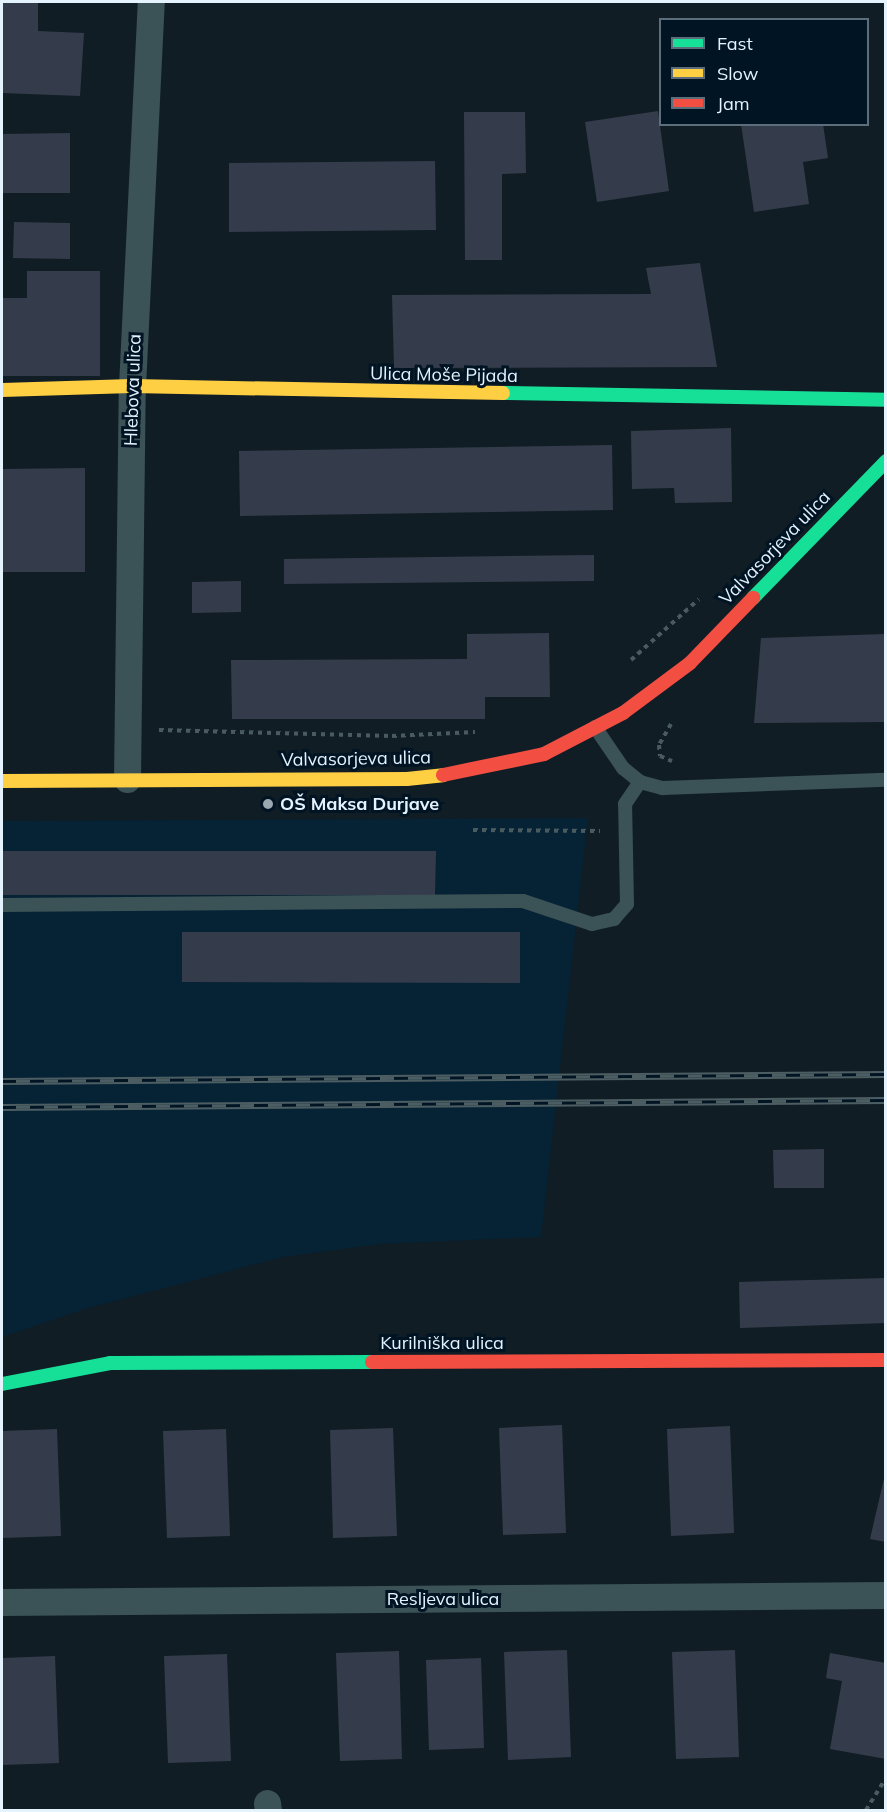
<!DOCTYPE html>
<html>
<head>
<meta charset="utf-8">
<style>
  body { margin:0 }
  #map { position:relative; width:887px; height:1812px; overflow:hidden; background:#101d25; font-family:Mulish,sans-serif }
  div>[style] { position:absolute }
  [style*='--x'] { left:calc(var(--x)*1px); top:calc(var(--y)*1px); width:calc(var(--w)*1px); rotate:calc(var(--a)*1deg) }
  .built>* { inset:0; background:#062235 }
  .building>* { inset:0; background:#343c4b }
  .path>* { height:4px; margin-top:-2px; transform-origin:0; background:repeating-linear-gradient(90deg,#4a5b60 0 4.5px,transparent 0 9px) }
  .lane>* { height:14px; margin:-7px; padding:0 7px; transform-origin:7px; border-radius:7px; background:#3b5256 }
  .street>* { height:27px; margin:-13.5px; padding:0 13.5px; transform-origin:13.5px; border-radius:13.5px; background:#3b5256 }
  .fast>* { height:14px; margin:-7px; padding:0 7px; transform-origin:7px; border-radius:7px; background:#16e098 }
  .slow>* { height:14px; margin:-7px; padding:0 7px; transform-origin:7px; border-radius:7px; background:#ffcf43 }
  .jam>* { height:14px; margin:-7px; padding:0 7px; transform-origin:7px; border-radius:7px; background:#f24e42 }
  .rail>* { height:7px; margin-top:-3.5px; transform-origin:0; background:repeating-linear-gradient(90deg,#011424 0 14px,#4d5e63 0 28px); box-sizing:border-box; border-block:2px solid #4d5e63 }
  .dots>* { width:16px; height:16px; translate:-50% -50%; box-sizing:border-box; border:3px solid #011424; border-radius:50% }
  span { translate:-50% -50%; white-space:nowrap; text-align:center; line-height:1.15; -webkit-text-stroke:6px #011424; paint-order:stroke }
  .street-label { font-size:18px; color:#e5f3fe }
  .poi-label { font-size:18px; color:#e5f3fe; font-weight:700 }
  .left { translate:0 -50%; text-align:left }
  .frame { position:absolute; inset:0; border:3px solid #e5f3fe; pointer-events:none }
  .legend { position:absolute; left:659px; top:18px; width:210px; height:108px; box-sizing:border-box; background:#011424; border:2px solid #5c6d7b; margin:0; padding:8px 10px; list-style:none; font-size:18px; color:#e5f3fe }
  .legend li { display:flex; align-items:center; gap:12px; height:30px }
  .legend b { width:30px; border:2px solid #5c6d7b }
</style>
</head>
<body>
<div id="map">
  <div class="built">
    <div style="clip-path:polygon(588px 818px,541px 1237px,380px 1244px,283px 1257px,88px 1308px,2px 1337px,2px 821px)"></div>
  </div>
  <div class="building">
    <div style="clip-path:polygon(2px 2px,38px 2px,38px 31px,84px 33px,80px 96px,2px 93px)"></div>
    <div style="clip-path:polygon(658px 111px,669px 191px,597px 202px,585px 122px)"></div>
    <div style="clip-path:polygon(464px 112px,525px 112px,526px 173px,502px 174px,502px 260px,465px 260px)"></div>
    <div style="clip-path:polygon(741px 124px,823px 124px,828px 158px,803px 162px,809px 204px,754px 212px)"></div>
    <div style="clip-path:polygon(70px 133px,70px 193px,2px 193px,2px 134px)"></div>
    <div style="clip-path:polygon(435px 161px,436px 230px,229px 232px,229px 163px)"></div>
    <div style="clip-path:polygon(14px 222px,70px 223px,70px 259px,13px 258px)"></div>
    <div style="clip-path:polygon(700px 263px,717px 367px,394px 368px,392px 295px,651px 294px,646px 268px)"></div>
    <div style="clip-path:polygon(27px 271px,100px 271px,100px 376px,2px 376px,2px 298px,27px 298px)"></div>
    <div style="clip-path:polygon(731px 428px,732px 502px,675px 503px,674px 488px,632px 489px,631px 431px)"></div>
    <div style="clip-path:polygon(612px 445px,613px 510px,240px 516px,239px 451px)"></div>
    <div style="clip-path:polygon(85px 468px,85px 572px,2px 572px,2px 469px)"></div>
    <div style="clip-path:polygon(594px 555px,594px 581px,284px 584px,284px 559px)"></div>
    <div style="clip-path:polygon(241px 581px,241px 612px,192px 613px,192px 582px)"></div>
    <div style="clip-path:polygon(549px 633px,550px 697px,485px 697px,485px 719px,232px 719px,231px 660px,467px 659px,467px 634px)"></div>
    <div style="clip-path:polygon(886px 634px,886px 722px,754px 723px,761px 638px)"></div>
    <div style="clip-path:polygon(2px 851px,436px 851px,435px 895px,2px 895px)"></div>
    <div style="clip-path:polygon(182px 932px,520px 932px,520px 983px,182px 982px)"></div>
    <div style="clip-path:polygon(824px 1149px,824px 1188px,774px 1188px,773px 1150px)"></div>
    <div style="clip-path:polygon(886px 1278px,886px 1323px,740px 1328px,739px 1282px)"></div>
    <div style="clip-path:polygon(562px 1425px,566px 1533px,503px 1535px,499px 1428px)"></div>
    <div style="clip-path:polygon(730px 1426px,734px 1533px,671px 1536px,667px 1429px)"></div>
    <div style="clip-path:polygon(393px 1428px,397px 1536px,333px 1538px,330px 1430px)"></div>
    <div style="clip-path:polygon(57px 1429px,61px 1536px,2px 1538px,2px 1431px)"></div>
    <div style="clip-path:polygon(226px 1429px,230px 1536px,167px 1538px,163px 1431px)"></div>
    <div style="clip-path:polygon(886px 1470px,886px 1542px,870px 1539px)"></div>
    <div style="clip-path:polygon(567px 1650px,571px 1757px,508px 1760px,504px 1652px)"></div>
    <div style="clip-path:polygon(735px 1650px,739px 1757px,676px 1759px,672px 1652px)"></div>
    <div style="clip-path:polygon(399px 1651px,402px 1759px,340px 1761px,336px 1653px)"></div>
    <div style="clip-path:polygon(830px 1653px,886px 1663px,886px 1759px,830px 1749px,842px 1681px,826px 1678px)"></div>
    <div style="clip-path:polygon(227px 1654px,231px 1761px,168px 1763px,164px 1656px)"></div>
    <div style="clip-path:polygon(55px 1656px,59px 1763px,2px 1765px,2px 1658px)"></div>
    <div style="clip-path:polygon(481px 1658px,484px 1748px,429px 1750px,426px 1660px)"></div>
  </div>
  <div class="path">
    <div style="--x:631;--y:660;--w:91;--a:-41.9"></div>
    <div style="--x:671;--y:724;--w:24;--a:120"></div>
    <div style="--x:659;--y:745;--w:11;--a:85"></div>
    <div style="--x:660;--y:756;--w:13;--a:23"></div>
    <div style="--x:159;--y:730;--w:233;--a:1.5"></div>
    <div style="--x:392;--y:736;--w:83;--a:-2.8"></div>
    <div style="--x:473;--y:830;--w:127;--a:0.5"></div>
    <div style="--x:866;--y:1810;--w:38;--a:-58"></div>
  </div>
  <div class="lane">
    <div style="--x:595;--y:727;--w:50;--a:55.7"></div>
    <div style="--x:623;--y:768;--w:22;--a:39"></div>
    <div style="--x:640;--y:782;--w:24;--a:15"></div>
    <div style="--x:663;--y:788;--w:223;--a:-2.1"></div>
    <div style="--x:2;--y:905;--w:521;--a:-0.44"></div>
    <div style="--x:523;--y:901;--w:73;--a:18.4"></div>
    <div style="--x:592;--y:924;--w:23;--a:-13"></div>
    <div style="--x:614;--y:919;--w:20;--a:-49"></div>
    <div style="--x:627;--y:904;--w:100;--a:-91.1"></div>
    <div style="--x:625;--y:804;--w:27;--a:-56"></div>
  </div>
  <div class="street">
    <div style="--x:127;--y:779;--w:393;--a:-89.3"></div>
    <div style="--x:132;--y:386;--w:384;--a:-87.2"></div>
    <div style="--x:2;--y:1602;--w:884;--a:-0.45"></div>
    <div style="--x:267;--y:1803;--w:7;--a:82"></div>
  </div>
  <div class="fast">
    <div style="--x:503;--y:393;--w:383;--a:1"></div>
    <div style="--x:753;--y:598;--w:191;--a:-45.8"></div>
    <div style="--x:2;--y:1384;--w:110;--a:-11"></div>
    <div style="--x:110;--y:1363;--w:262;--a:-0.2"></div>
  </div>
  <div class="slow">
    <div style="--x:2;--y:390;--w:130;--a:-1.8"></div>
    <div style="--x:132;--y:386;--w:371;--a:1.1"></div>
    <div style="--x:2;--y:781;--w:405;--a:-0.3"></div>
    <div style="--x:407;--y:779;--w:36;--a:-6"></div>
  </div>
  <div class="jam">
    <div style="--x:443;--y:775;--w:103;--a:-11.7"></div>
    <div style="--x:544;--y:754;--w:89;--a:-27.4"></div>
    <div style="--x:623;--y:713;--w:84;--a:-36.7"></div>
    <div style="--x:690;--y:663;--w:91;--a:-45.9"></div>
    <div style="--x:372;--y:1362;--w:514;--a:-0.22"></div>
  </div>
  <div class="rail">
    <div style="--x:2;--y:1081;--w:884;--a:-0.45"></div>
    <div style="--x:2;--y:1107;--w:884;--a:-0.45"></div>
  </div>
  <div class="dots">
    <div style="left:268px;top:804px;background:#9aa8b2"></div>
  </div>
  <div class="street-label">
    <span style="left:444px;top:375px;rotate:1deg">Ulica Moše Pijada</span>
    <span style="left:133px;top:390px;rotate:-88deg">Hlebova ulica</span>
    <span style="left:775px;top:548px;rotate:-46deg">Valvasorjeva ulica</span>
    <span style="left:356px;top:759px;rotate:-1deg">Valvasorjeva ulica</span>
    <span style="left:442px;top:1343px">Kurilniška ulica</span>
    <span style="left:443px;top:1599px">Resljeva ulica</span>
  </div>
  <div class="poi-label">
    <span class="left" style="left:280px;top:804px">OŠ Maksa Durjave</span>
  </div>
  <div class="frame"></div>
  <ul class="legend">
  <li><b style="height:8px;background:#16e098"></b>Fast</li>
  <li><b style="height:8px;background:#ffcf43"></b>Slow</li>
  <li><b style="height:8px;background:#f24e42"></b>Jam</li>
  </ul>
</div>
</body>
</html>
